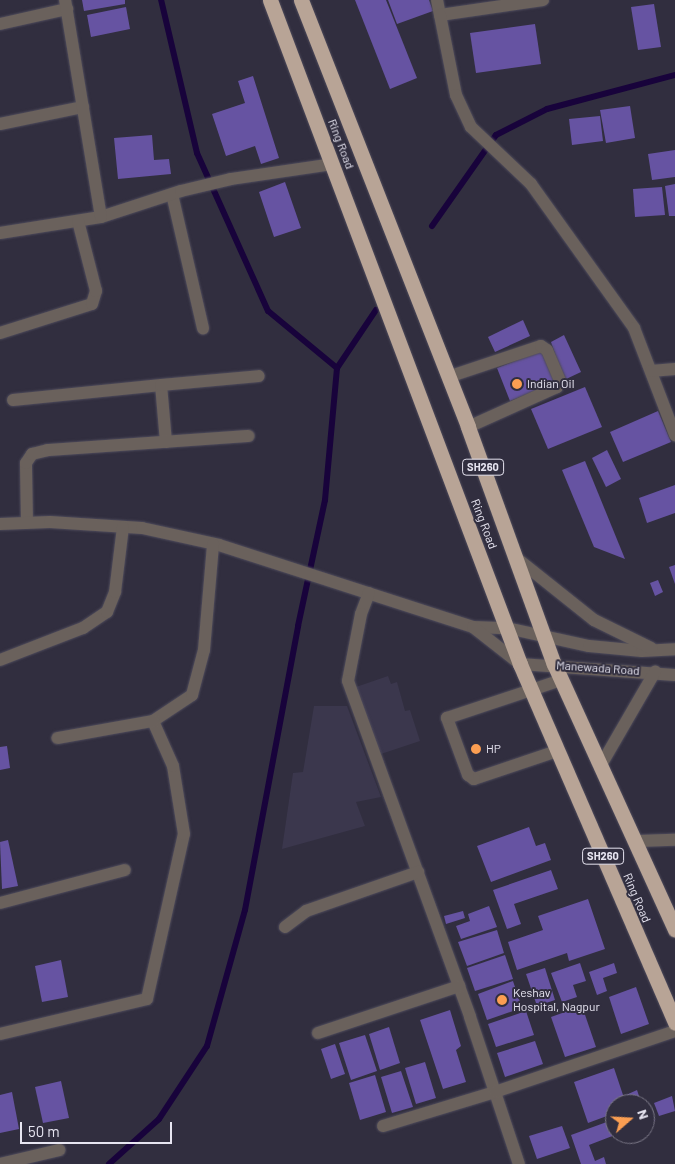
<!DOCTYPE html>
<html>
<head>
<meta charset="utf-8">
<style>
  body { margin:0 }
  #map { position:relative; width:675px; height:1164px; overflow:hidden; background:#312e3f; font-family:Barlow,sans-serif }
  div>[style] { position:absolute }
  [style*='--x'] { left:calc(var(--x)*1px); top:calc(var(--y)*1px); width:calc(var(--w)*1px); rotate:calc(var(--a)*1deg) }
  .built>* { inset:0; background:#3b374d }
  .stream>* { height:6px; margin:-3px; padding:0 3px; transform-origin:3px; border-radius:3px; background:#18033b }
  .building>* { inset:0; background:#6653a2 }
  .roads { filter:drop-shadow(0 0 1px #4e4b5b) drop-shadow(0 0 1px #4e4b5b) }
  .minor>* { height:12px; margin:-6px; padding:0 6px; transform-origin:6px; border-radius:6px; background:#6a615c }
  .highway>* { height:15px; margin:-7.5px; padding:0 7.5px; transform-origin:7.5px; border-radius:7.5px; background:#b8a496 }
  .dots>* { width:14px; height:14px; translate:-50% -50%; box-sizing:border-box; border:2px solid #312e3f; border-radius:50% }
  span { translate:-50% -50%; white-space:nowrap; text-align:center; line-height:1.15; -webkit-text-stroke:4px #312e3f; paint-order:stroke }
  .shield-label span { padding:1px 4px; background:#312e3f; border:1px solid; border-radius:4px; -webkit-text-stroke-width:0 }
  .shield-label { font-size:11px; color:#e7e5f1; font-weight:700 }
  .street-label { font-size:12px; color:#e7e5f1 }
  .poi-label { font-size:12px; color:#e7e5f1 }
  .left { translate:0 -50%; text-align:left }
  .north { position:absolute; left:605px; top:1094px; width:50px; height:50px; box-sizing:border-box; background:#312e3f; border:1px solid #7a7786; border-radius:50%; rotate:71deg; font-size:14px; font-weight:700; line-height:20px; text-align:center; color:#e7e5f1 }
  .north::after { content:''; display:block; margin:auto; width:18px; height:22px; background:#fb9e52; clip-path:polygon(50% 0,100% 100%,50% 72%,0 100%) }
  .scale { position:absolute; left:20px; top:1122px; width:152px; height:22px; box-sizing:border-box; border:2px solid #e7e5f1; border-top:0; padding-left:6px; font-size:15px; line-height:18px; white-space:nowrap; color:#e7e5f1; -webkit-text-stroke:4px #312e3f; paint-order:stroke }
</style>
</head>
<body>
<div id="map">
  <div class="built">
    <div style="clip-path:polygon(388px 676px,391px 684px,397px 682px,405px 711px,410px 710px,420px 741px,381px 754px,356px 687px)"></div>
    <div style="clip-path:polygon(314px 706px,347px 706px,381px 797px,356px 802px,365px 826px,282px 849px,293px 773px,303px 772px)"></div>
  </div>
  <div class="stream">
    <div style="--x:432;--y:226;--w:111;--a:-54.9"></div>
    <div style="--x:496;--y:135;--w:57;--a:-27"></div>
    <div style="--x:547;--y:109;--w:132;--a:-14.9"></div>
    <div style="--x:337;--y:368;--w:70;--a:-56.1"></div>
    <div style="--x:109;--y:1164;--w:67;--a:-42"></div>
    <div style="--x:159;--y:1119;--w:87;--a:-56.7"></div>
    <div style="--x:207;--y:1046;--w:141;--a:-74.4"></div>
    <div style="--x:245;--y:910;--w:289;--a:-79.4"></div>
    <div style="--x:298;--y:626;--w:129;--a:-77.9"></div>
    <div style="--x:325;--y:500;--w:133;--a:-84.8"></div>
    <div style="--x:337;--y:368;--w:89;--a:-140.4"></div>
    <div style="--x:268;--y:311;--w:173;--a:-114.2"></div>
    <div style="--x:197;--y:153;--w:157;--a:-103.2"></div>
  </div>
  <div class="building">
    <div style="clip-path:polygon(82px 0,125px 0,125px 4px,84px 11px)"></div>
    <div style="clip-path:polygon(355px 0,386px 0,417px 78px,390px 89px)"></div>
    <div style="clip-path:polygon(388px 0,429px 0,433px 11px,397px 24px)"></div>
    <div style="clip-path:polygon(654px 4px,661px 47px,638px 50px,631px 7px)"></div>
    <div style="clip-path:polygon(126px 7px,130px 29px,91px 37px,87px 15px)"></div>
    <div style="clip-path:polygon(535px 24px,541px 64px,476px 73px,470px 33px)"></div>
    <div style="clip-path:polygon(253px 76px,279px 158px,261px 164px,255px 146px,226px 156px,212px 114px,245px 103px,238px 81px)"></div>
    <div style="clip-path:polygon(630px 106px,635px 138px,606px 143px,600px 110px)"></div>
    <div style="clip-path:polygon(600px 116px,603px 141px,572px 145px,569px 119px)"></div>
    <div style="clip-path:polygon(152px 135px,154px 160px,169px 159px,171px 174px,118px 179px,114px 138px)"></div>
    <div style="clip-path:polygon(675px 150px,675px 177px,652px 180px,648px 154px)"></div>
    <div style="clip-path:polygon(285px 182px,301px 228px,274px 237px,259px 192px)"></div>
    <div style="clip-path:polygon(675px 184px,675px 216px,669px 216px,665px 186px)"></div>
    <div style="clip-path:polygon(662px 187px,665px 215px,635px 217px,633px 189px)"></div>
    <div style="clip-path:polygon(523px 320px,530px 336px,495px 352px,488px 337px)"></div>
    <div style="clip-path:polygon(564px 335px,581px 372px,564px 380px,551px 342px)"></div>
    <div style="clip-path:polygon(543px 350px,556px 383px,510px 401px,497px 368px)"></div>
    <div style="clip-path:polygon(585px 387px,602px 427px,548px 449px,531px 409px)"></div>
    <div style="clip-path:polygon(658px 411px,671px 442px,623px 462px,610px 432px)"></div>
    <div style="clip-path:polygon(607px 450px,621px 479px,606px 487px,592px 458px)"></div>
    <div style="clip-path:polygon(585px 461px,625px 559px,594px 547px,562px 470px)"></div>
    <div style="clip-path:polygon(675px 485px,675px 513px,647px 523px,639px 498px)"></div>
    <div style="clip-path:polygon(675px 565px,675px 584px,669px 567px)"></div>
    <div style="clip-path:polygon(658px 580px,663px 592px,655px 596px,650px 583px)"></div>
    <div style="clip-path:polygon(7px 746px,10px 768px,0 770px,0 747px)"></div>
    <div style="clip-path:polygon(529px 827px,536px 846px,545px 843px,551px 860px,491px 882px,477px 846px)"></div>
    <div style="clip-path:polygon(8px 840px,18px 886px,2px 889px,0 842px)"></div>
    <div style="clip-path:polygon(551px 870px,558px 889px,514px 904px,521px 924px,507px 929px,493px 890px)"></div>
    <div style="clip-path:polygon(588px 899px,605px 949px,569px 961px,567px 953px,517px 970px,508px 942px,543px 930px,538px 916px)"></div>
    <div style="clip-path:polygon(489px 906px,497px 927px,461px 939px,456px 926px,470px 921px,468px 914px)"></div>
    <div style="clip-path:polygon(463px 911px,465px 918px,446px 924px,444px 916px)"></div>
    <div style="clip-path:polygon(497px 930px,504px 953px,467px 966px,458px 942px)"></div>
    <div style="clip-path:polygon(505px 955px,513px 979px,475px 991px,467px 968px)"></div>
    <div style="clip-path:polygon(61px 960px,68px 997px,42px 1002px,35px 966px)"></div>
    <div style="clip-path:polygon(580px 963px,586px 981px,573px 985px,577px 997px,562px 1002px,551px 973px)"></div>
    <div style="clip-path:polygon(614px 963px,617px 973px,603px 978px,607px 991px,597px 995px,589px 972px)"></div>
    <div style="clip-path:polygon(545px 968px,555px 1000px,537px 1006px,526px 974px)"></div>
    <div style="clip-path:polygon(513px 981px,522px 1008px,487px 1020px,478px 994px)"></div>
    <div style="clip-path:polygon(636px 987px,649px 1024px,621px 1034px,609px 997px)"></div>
    <div style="clip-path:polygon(582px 1006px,596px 1047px,565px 1057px,551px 1017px)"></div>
    <div style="clip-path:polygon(450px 1010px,461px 1046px,456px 1050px,466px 1082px,443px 1089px,420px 1020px)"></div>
    <div style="clip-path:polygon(526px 1011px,534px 1035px,496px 1047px,488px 1024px)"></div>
    <div style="clip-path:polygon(389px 1027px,400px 1063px,380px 1070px,369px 1034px)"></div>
    <div style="clip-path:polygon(365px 1035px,377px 1071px,351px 1080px,339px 1043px)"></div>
    <div style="clip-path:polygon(535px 1041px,543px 1064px,505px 1077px,497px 1053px)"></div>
    <div style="clip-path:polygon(335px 1044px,345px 1074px,331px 1079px,321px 1049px)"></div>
    <div style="clip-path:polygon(425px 1062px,436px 1098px,416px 1104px,405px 1068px)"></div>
    <div style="clip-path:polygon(614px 1068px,626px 1104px,615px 1104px,615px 1113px,588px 1123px,574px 1082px)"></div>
    <div style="clip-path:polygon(401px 1071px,413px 1107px,392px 1113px,381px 1077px)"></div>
    <div style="clip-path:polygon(375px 1075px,386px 1112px,360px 1120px,349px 1083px)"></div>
    <div style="clip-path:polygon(61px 1081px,69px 1118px,43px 1123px,35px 1087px)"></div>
    <div style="clip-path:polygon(637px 1090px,641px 1102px,629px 1104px,626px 1095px)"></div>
    <div style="clip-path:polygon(12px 1092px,19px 1129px,0 1133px,0 1095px)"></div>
    <div style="clip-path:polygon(672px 1096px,675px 1111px,659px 1116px,654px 1103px)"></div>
    <div style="clip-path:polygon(649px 1106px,655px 1121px,645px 1124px,645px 1108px)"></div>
    <div style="clip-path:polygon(615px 1119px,615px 1135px,589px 1145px,595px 1161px,604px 1157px,606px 1164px,581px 1164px,571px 1135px)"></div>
    <div style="clip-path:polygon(562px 1126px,570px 1148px,537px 1159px,529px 1136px)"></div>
  </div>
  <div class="roads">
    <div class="minor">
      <div style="--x:437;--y:0;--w:15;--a:79"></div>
      <div style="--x:543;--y:0;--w:104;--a:171.7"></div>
      <div style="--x:440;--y:15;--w:82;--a:78.7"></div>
      <div style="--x:456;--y:95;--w:35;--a:65"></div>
      <div style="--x:471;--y:127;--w:83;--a:43.5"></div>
      <div style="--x:531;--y:184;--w:177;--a:54.4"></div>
      <div style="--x:634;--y:328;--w:115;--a:69"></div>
      <div style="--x:0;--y:24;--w:69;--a:-12.6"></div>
      <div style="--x:0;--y:124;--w:85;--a:-11.6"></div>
      <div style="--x:172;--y:194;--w:138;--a:77"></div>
      <div style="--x:101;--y:217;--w:84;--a:-18"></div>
      <div style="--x:181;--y:191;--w:51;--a:-13.5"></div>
      <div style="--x:231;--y:179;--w:103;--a:-8.4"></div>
      <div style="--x:0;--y:233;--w:102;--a:-9"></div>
      <div style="--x:101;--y:217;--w:220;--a:-99.4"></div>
      <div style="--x:0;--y:333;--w:96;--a:-17.5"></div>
      <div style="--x:92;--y:304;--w:14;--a:-73"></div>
      <div style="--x:96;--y:291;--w:72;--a:-104.4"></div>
      <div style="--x:651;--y:371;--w:24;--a:-5"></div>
      <div style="--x:448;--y:377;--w:98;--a:-18.4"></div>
      <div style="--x:541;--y:346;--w:7;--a:34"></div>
      <div style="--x:547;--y:350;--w:34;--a:67"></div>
      <div style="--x:560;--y:381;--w:7;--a:117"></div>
      <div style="--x:557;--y:387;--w:98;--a:155.8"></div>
      <div style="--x:13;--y:400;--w:149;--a:-5.8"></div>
      <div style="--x:166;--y:442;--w:57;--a:-95"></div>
      <div style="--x:161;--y:385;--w:98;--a:-5.2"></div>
      <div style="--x:27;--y:523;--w:60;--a:-91"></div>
      <div style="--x:26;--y:463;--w:11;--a:-56"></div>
      <div style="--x:32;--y:454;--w:16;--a:-14"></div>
      <div style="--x:48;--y:450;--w:201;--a:-4"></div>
      <div style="--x:0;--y:524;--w:50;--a:-2.3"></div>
      <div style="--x:50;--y:522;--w:92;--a:3.7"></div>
      <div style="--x:142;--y:528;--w:79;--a:12.4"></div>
      <div style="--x:219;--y:545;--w:267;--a:17.9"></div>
      <div style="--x:473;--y:627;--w:34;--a:2"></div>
      <div style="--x:507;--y:628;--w:84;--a:12.4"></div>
      <div style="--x:589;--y:646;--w:53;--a:5.4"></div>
      <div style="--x:642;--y:651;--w:33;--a:-3"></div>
      <div style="--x:515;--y:557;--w:101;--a:38.6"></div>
      <div style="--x:594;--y:620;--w:64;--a:26.2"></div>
      <div style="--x:369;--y:593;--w:22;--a:111"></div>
      <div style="--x:361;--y:614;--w:68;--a:101"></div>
      <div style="--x:348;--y:681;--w:357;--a:70"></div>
      <div style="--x:470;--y:1017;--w:155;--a:71.6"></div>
      <div style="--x:473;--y:627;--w:60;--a:38.2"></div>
      <div style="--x:520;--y:664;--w:155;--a:4.1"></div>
      <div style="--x:0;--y:660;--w:89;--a:-21.1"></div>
      <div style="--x:83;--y:628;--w:29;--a:-34"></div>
      <div style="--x:107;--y:612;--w:22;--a:-68"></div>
      <div style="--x:115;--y:592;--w:65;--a:-83"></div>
      <div style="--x:153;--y:721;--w:47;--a:-33.7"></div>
      <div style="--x:192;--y:695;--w:47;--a:-75.1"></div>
      <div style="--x:204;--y:650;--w:106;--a:-85.1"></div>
      <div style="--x:557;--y:751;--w:88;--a:161.4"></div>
      <div style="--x:474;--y:779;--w:7;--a:-146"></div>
      <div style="--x:468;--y:775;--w:61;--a:-110.2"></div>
      <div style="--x:447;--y:718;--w:120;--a:-18.4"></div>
      <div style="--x:601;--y:765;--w:108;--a:-59.9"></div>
      <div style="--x:637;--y:841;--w:38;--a:-2"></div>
      <div style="--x:0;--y:903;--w:129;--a:-14.8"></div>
      <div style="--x:285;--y:927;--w:26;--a:-37"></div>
      <div style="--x:306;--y:911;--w:119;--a:-19.2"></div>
      <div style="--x:318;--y:1033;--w:149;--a:-18.4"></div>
      <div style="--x:0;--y:1034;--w:151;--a:-13.4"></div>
      <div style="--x:147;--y:999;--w:169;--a:-77.4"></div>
      <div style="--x:184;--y:834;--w:69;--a:-99.2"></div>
      <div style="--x:173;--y:766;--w:49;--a:-114"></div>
      <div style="--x:153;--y:721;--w:97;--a:169.9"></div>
      <div style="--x:383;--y:1126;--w:117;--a:-16.9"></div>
      <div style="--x:495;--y:1092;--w:190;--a:-18.7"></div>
      <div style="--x:0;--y:1164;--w:61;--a:-13.3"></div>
    </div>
    <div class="highway">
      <div style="--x:270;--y:0;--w:710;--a:69.37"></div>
      <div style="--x:520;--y:664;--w:391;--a:66.6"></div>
      <div style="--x:301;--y:0;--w:458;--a:68.6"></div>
      <div style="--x:468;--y:427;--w:252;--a:70.1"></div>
      <div style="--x:554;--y:664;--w:292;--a:65.5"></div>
    </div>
  </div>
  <div class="dots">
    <div style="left:517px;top:384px;background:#fb9e52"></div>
    <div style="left:476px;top:749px;background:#fb9e52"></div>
    <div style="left:502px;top:1000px;background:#fb9e52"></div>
  </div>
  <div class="shield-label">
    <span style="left:483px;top:467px">SH260</span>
    <span style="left:603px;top:856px">SH260</span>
  </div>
  <div class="street-label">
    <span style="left:341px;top:144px;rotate:69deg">Ring Road</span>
    <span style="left:484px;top:524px;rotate:69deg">Ring Road</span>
    <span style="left:598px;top:668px;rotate:4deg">Manewada Road</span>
    <span style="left:637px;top:898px;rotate:67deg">Ring Road</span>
  </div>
  <div class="poi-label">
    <span class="left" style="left:527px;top:384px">Indian Oil</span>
    <span class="left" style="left:486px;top:749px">HP</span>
    <span class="left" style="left:513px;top:1000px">Keshav<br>Hospital, Nagpur</span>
  </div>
  <div class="north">N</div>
  <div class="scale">50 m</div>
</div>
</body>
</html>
